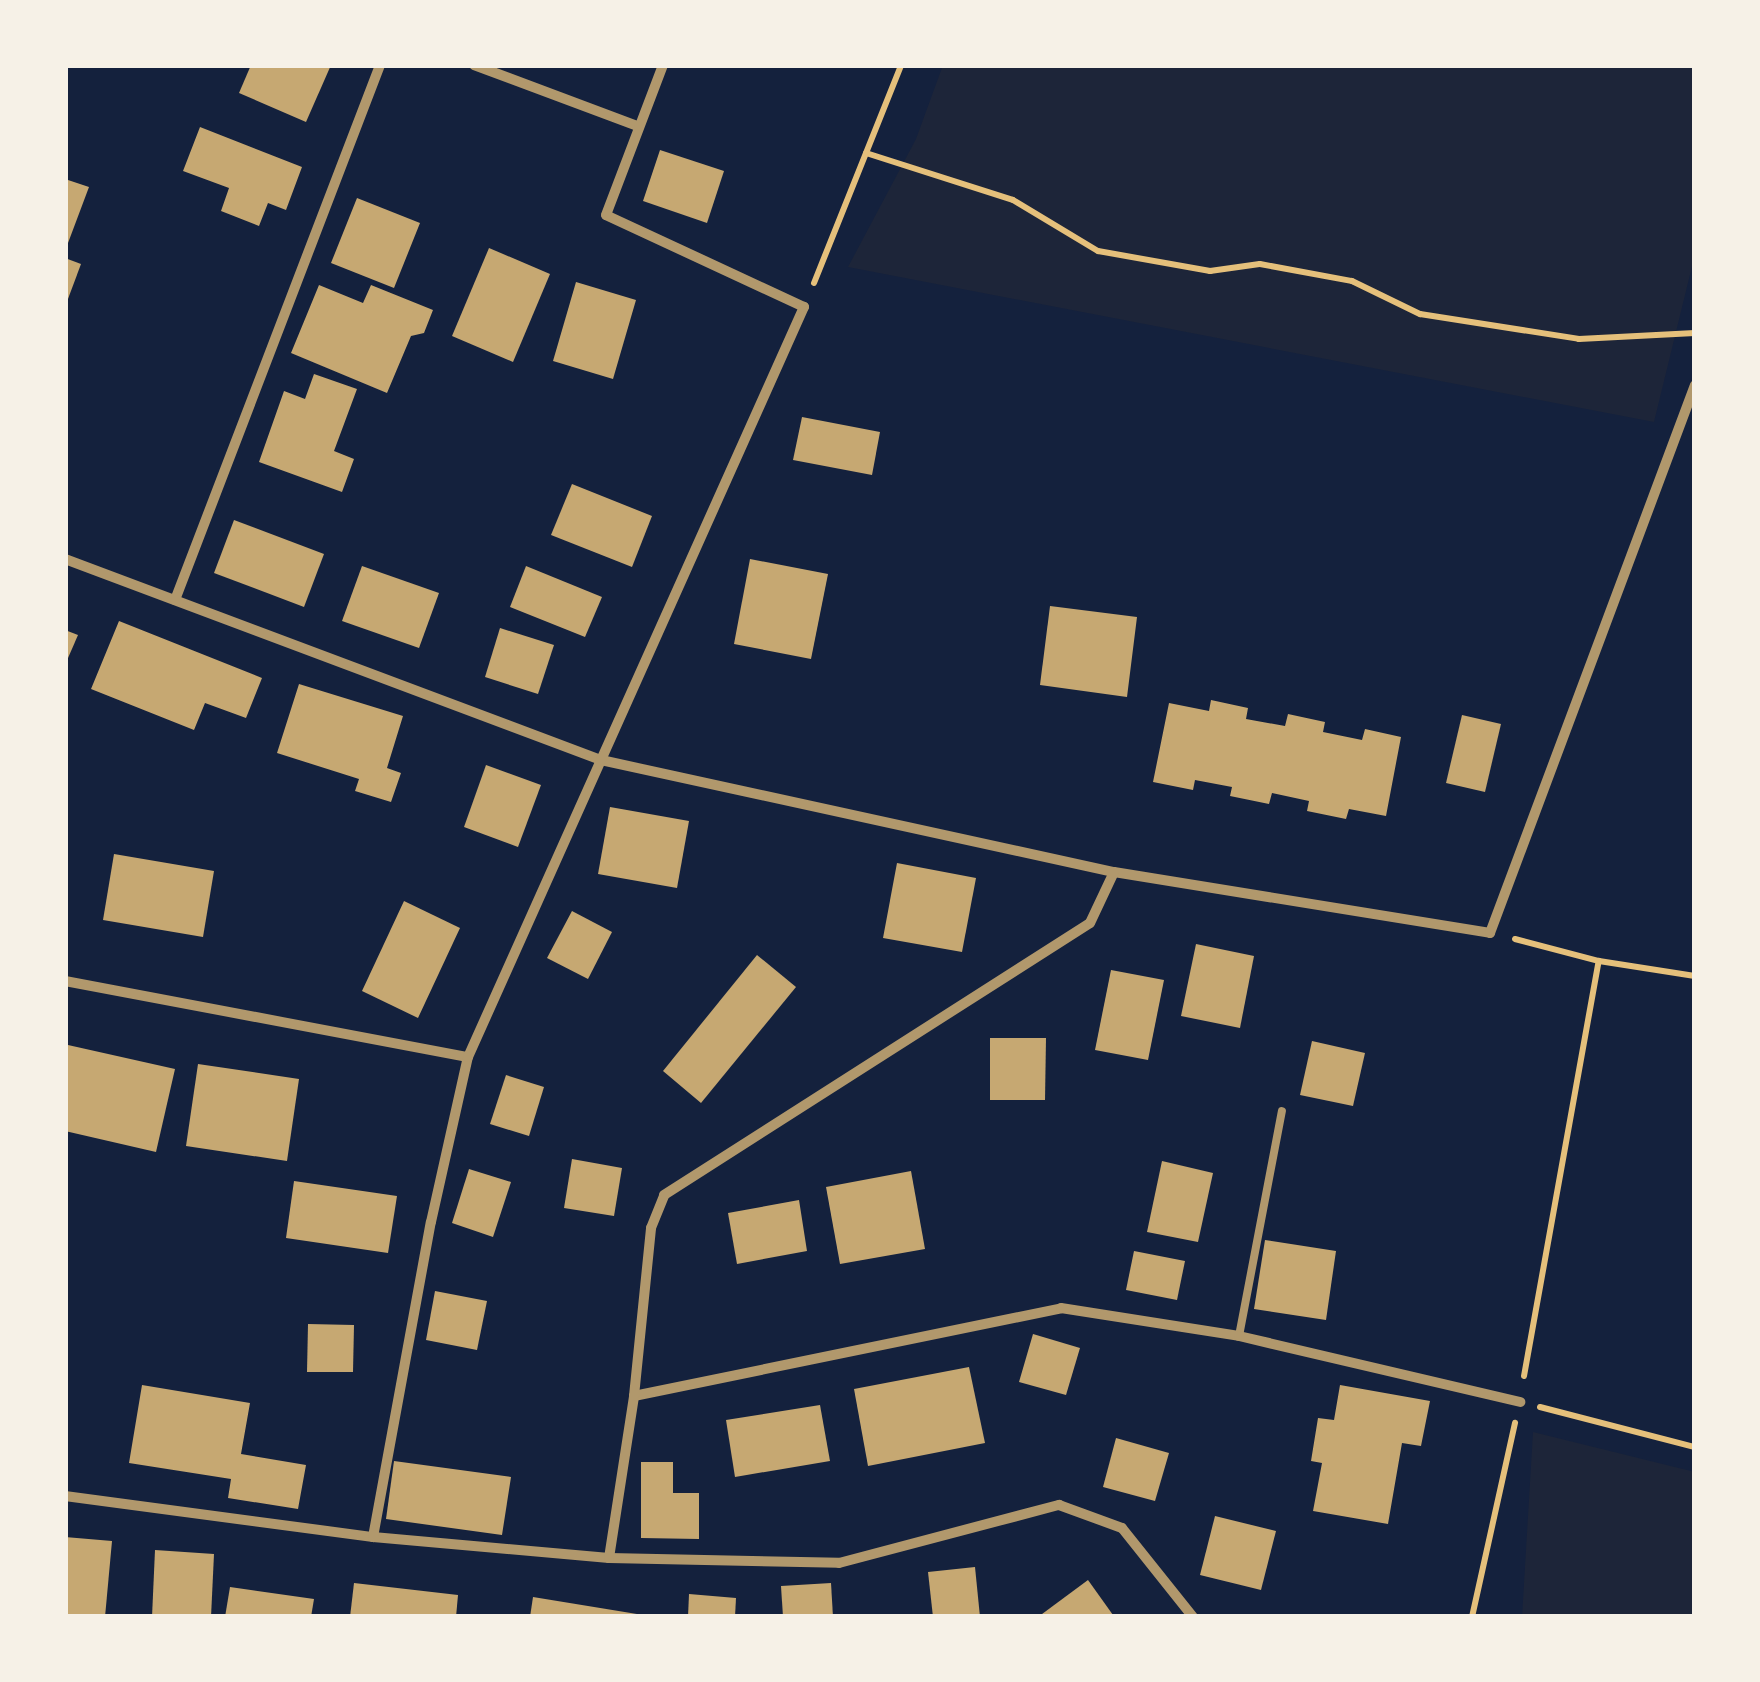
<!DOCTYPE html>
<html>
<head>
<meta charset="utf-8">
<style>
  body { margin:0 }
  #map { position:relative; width:1760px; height:1682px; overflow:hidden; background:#14213d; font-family:"IBM Plex Serif",serif }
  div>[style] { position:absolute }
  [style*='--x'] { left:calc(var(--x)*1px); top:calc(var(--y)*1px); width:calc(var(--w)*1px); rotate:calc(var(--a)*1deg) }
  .green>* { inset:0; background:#1d2539 }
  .building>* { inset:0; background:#c6a872 }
  .path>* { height:6px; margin:-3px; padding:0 3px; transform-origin:3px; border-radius:3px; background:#e5c07b }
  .service>* { height:8px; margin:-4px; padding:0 4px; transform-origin:4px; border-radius:4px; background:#b1986c }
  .minor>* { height:10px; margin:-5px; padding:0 5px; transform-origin:5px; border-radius:5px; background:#b1986c }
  span { translate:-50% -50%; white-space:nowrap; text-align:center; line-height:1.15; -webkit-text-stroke:9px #f6f1e7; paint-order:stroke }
  .frame { position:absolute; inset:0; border:68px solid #f6f1e7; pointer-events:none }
</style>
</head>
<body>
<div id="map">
  <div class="green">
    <div style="clip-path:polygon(943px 65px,1695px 65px,1695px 254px,1654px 422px,848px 267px,916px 139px)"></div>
    <div style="clip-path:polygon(1533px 1432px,1695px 1472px,1695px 1617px,1522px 1617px)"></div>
  </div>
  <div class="building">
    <div style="clip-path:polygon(251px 65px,331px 65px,306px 122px,239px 93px)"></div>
    <div style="clip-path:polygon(200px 127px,302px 167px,286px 210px,268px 203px,259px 226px,221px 211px,229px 188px,183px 171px)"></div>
    <div style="clip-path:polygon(660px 150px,724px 171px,707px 223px,643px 201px)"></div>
    <div style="clip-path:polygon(65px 179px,89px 187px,65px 251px)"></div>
    <div style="clip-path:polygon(357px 198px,420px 223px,394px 288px,331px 263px)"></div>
    <div style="clip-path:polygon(489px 248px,550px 274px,513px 362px,452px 336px)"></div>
    <div style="clip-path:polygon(65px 258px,81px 264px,65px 307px)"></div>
    <div style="clip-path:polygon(576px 282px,636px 300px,613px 379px,553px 361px)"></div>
    <div style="clip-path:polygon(319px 285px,363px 303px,371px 285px,433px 310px,424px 333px,411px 336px,387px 393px,291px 353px)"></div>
    <div style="clip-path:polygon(314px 374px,357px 389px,334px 451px,354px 459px,342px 492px,259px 462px,284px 391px,305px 399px)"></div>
    <div style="clip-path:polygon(802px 417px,880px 432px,872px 475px,793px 460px)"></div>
    <div style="clip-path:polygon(572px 484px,652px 516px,632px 567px,551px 535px)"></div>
    <div style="clip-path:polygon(234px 520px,324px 554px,304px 607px,214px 573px)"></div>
    <div style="clip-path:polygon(750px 559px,828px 574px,811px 659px,734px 644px)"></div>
    <div style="clip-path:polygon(362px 566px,439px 593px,419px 648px,342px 621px)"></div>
    <div style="clip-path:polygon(526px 566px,602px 597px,585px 637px,510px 607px)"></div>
    <div style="clip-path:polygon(1050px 606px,1137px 617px,1127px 697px,1040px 685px)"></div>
    <div style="clip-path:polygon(119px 621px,262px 678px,246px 718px,205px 703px,194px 730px,91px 689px)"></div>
    <div style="clip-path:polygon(500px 628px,554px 645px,538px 694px,485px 677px)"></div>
    <div style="clip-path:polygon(65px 630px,78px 635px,65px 665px)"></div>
    <div style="clip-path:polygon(299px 684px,403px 716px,387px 768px,401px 773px,391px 802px,355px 791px,359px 779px,277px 753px)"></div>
    <div style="clip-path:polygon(1211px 700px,1248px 708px,1246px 719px,1285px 726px,1288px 714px,1325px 722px,1323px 732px,1362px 740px,1365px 729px,1401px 737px,1386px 816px,1349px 809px,1346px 819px,1307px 811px,1309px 801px,1272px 793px,1269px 804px,1230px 796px,1232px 787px,1195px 780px,1193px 790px,1153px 782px,1169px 703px,1209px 711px)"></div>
    <div style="clip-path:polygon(1462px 715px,1501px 724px,1485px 792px,1446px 783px)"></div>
    <div style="clip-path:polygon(486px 765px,541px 785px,518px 847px,464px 827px)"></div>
    <div style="clip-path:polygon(610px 807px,689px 821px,677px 888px,598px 874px)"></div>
    <div style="clip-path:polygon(114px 854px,214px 871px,203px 937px,103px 920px)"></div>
    <div style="clip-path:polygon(897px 863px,976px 878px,962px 952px,883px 938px)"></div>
    <div style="clip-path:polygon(404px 901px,460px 928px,418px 1018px,362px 991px)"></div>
    <div style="clip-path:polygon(572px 911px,612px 932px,588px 979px,547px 958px)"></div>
    <div style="clip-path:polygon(1196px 944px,1254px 956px,1240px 1028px,1181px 1016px)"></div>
    <div style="clip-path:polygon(757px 955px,796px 987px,701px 1103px,663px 1071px)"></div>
    <div style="clip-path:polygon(1111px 970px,1164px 980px,1148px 1060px,1095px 1050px)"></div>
    <div style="clip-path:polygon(990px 1038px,1046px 1038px,1045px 1100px,990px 1100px)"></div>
    <div style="clip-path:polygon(1312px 1041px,1365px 1053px,1353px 1106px,1300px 1095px)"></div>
    <div style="clip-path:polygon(68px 1045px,175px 1069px,156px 1152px,65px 1131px)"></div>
    <div style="clip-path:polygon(198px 1064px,299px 1079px,287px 1161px,186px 1146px)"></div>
    <div style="clip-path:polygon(506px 1075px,544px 1087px,529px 1136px,490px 1124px)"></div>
    <div style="clip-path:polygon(572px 1159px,622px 1168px,614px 1216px,564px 1208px)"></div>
    <div style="clip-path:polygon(1162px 1161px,1213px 1173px,1198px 1242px,1147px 1232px)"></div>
    <div style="clip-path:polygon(469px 1169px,511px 1182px,493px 1237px,452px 1223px)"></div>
    <div style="clip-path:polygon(911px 1171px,925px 1249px,840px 1264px,826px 1187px)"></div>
    <div style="clip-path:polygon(294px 1181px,397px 1196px,388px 1253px,286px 1238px)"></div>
    <div style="clip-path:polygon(799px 1200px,807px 1251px,737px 1264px,728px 1213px)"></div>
    <div style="clip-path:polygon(1265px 1240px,1336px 1251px,1326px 1320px,1254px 1309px)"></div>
    <div style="clip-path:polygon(1134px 1251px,1185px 1261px,1177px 1300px,1126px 1290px)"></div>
    <div style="clip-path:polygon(435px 1291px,487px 1301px,477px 1350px,426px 1340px)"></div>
    <div style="clip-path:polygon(308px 1324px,354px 1325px,353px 1372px,307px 1372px)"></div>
    <div style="clip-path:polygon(1033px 1334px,1080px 1348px,1066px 1395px,1019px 1382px)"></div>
    <div style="clip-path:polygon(969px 1367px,985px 1443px,868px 1466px,854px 1389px)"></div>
    <div style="clip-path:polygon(142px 1385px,250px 1403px,241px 1454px,306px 1465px,298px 1509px,228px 1498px,231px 1479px,129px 1463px)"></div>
    <div style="clip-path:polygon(1340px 1385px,1430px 1401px,1421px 1446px,1402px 1443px,1388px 1524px,1313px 1511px,1322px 1463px,1311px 1461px,1318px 1418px,1334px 1420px)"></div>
    <div style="clip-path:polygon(820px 1405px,830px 1461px,735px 1477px,726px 1420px)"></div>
    <div style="clip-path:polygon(1116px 1438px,1169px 1453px,1155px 1501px,1103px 1487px)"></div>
    <div style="clip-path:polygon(394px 1461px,511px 1477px,502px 1535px,386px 1519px)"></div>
    <div style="clip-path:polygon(641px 1462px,673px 1462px,673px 1493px,699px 1493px,699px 1539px,641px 1538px)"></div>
    <div style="clip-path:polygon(1215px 1516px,1276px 1531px,1261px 1590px,1200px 1575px)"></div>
    <div style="clip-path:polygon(65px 1537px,112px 1541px,105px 1617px,65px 1617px)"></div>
    <div style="clip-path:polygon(155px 1550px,214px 1554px,211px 1617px,152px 1617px)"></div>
    <div style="clip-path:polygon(975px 1567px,980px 1617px,933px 1617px,928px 1572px)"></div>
    <div style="clip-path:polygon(1088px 1580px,1113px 1615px,1038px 1617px)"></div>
    <div style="clip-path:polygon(354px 1583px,458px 1595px,456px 1617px,350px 1617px)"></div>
    <div style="clip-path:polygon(831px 1583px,833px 1617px,783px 1617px,781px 1586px)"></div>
    <div style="clip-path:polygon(230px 1587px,314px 1599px,311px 1617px,225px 1617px)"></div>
    <div style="clip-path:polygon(689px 1594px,736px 1598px,735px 1617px,688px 1617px)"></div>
    <div style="clip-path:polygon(533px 1597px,643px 1615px,643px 1617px,530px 1617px)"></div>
  </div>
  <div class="path">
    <div style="--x:866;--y:153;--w:154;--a:17.7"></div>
    <div style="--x:1013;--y:200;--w:99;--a:31"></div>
    <div style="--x:1098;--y:251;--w:114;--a:10.1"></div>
    <div style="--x:1210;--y:271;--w:50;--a:-8"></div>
    <div style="--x:1260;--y:264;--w:94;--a:10.5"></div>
    <div style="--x:1352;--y:281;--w:76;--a:25.9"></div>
    <div style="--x:1420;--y:314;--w:161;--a:8.9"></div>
    <div style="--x:1579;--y:339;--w:116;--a:-3"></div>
    <div style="--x:814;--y:283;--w:235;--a:-68.2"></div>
    <div style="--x:1515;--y:939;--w:87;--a:14.7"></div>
    <div style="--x:1599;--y:961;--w:97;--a:8.9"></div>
    <div style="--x:1524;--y:1376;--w:422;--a:-79.8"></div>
    <div style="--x:1540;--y:1407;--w:160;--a:14.5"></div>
    <div style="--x:1472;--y:1617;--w:199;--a:-77.5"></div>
  </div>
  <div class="service">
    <div style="--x:1239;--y:1336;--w:229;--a:-79.2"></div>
  </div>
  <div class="minor">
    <div style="--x:474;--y:65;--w:174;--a:20.5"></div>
    <div style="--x:65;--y:559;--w:572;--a:20.56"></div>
    <div style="--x:601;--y:760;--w:525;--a:12.32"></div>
    <div style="--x:1114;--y:872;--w:381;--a:9.2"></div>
    <div style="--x:1490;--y:933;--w:585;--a:-69.49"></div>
    <div style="--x:175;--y:600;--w:573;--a:-69.03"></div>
    <div style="--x:65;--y:981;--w:410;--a:10.7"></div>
    <div style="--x:634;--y:1396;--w:436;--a:-11.6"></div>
    <div style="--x:1061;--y:1308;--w:180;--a:8.9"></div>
    <div style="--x:1239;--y:1336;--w:289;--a:13.2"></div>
    <div style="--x:65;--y:1496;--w:311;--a:7.6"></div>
    <div style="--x:373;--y:1537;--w:237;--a:5.1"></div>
    <div style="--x:609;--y:1558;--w:230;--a:1.2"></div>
    <div style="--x:839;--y:1563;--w:228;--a:-14.8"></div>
    <div style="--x:1059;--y:1505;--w:67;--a:20.1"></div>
    <div style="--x:1122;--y:1528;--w:114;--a:51.4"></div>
    <div style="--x:373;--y:1537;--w:320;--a:-79.6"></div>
    <div style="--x:431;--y:1222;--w:169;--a:-77.4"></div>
    <div style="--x:468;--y:1057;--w:822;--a:-65.87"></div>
    <div style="--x:804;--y:307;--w:218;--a:-155.1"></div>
    <div style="--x:606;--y:215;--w:160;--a:-69.2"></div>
    <div style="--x:609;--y:1558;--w:164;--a:-81.2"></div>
    <div style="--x:634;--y:1396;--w:169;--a:-84.2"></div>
    <div style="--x:651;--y:1228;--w:35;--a:-68"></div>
    <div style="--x:664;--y:1195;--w:505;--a:-32.56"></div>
    <div style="--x:1090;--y:923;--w:56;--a:-64.8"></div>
  </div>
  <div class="frame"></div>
</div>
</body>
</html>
